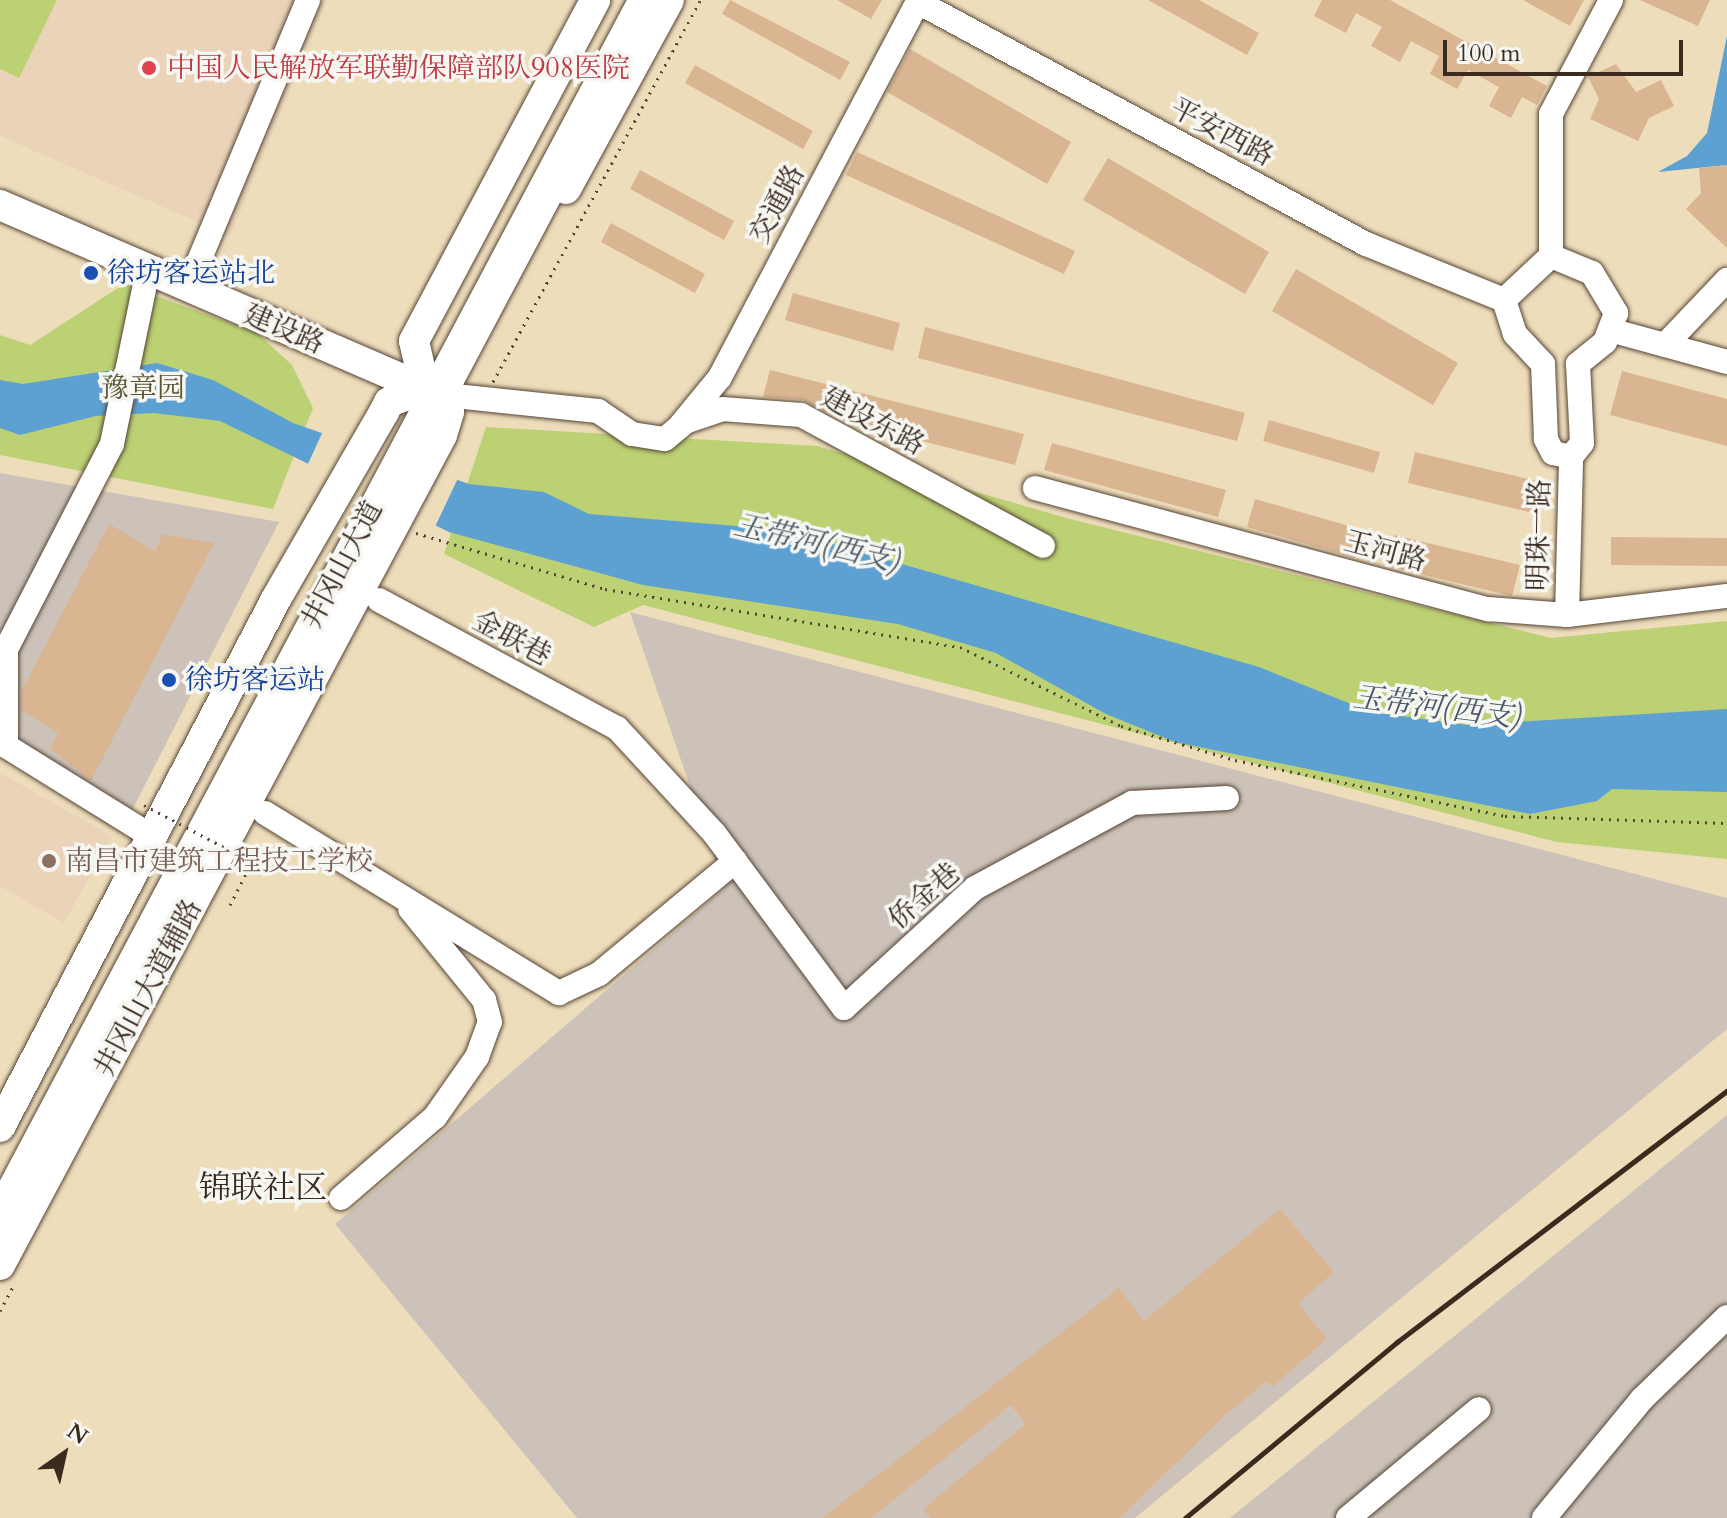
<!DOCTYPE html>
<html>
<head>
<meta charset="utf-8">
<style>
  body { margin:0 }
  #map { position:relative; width:1727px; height:1518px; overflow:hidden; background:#edb; font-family:Cardo,"Noto Serif SC",serif }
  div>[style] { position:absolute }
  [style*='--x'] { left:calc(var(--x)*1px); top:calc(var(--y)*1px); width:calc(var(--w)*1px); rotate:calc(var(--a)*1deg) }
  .built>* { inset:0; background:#ead3b8 }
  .industrial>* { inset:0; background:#ccc2b9 }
  .green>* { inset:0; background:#bcd074 }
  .water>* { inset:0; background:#5da1d2 }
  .pier>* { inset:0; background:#edb }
  .building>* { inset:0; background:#dab591 }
  .path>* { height:3px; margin-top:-1.5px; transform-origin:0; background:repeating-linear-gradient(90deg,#564536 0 2px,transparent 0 8px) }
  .roads { filter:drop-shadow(0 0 2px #564536) drop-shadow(0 0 2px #564536) }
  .minor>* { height:24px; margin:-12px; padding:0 12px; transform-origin:12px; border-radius:12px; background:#fff }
  .major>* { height:30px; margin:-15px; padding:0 15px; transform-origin:15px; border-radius:15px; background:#fff }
  .highway>* { height:36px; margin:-18px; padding:0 18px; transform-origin:18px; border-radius:18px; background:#fff }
  .rail>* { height:5px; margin:-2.5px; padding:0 2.5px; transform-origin:2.5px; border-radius:2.5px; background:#3b2a1e }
  .path-bridge>* { height:3px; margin-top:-1.5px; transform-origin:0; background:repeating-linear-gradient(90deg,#564536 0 2px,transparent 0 8px) }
  .dots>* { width:22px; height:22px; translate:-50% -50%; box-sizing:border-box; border:4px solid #f6f6f2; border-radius:50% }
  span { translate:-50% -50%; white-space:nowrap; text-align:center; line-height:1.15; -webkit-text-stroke:7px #f6f6f2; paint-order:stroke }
  .health-label { font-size:28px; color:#be3a42 }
  .left { translate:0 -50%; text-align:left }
  .street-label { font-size:28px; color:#3b2a1e }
  .transit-label { font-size:28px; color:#164399 }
  .park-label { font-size:28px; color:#5b5434 }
  .education-label { font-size:28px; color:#785e54 }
  .water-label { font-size:30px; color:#495a66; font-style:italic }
  .quarter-label { font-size:32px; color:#3b2a1e }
  .north { position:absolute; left:24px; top:1414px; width:80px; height:80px; -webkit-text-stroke:6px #f6f6f2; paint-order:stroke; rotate:34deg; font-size:22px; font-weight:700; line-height:32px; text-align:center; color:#3b2a1e }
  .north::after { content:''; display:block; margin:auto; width:28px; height:36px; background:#3b2a1e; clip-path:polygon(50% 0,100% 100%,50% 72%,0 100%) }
  .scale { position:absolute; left:1443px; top:40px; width:240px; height:36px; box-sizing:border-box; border:4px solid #3b2a1e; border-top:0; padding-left:10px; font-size:24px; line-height:28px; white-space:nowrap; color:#3b2a1e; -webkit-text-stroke:6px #f6f6f2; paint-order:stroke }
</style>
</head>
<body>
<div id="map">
  <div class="built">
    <div style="clip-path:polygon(0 0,327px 0,230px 236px,0 136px)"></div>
    <div style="clip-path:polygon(0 773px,112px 836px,64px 923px,0 886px)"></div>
  </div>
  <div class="industrial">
    <div style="clip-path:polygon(0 473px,279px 522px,121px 832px,0 756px)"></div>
    <div style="clip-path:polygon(630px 612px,1727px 898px,1727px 1029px,1135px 1518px,577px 1518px,335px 1224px,725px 888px)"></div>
    <div style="clip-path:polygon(1727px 1115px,1727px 1518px,1230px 1518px)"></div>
  </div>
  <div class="green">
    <div style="clip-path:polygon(0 0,57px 0,19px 78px,0 69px)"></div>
    <div style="clip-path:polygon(124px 284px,257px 333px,292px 365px,313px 408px,273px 509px,0 455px,0 335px,30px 345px)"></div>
    <div style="clip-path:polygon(486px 427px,817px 446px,1070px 519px,1551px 638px,1727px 621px,1727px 859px,1557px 842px,643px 605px,594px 627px,444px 554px)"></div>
  </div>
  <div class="water">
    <div style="clip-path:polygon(1727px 36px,1727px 165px,1658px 172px,1687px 156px,1707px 133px)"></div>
    <div style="clip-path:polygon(157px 363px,213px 380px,293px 423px,469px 484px,544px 492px,589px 514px,784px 530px,1259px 667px,1371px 712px,1467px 725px,1727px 709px,1727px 792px,1612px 789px,1597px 801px,1530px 814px,1175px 742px,1106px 714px,996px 653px,898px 624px,643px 585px,449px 532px,220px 421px,154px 413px,96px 416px,20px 435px,0 428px,0 380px,23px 384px)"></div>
  </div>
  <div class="pier">
    <div style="clip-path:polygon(324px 429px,459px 476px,434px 529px,307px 466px)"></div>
  </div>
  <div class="building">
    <div style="clip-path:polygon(730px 0,850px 62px,840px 80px,722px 14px)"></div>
    <div style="clip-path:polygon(837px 0,882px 0,871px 19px)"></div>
    <div style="clip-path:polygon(1148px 0,1199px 0,1259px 33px,1247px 55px)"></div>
    <div style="clip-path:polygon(1322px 0,1390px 0,1547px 86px,1537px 105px,1522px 97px,1511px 118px,1489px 106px,1499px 87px,1468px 70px,1457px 89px,1430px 74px,1439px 56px,1411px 41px,1400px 62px,1371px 46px,1382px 27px,1356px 13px,1346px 33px,1314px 16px)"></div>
    <div style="clip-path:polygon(1523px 0,1584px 0,1570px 26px)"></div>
    <div style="clip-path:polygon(1640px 0,1710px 0,1698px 26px)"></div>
    <div style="clip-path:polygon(910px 49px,1071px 142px,1047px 184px,887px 92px)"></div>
    <div style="clip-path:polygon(1616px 64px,1636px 92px,1661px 80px,1674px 106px,1649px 118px,1638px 141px,1590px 119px,1599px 99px,1588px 77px)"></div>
    <div style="clip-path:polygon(695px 65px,813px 131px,803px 149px,685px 83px)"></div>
    <div style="clip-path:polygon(857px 152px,1075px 251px,1064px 274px,846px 175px)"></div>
    <div style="clip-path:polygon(1108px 158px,1269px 252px,1245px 294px,1083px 200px)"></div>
    <div style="clip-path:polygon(1727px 165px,1727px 248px,1686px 209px,1701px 193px,1699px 168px)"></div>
    <div style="clip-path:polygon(640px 170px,734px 221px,724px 240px,630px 189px)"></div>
    <div style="clip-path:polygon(611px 223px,705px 274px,695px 293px,601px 242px)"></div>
    <div style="clip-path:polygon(1296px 269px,1458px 363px,1433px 405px,1272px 311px)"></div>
    <div style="clip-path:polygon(793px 293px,900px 323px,893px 351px,785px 320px)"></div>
    <div style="clip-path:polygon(925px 327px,1245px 413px,1237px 441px,918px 358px)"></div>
    <div style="clip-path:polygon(770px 370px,1024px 434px,1015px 465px,841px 420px,803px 400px,763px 397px)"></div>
    <div style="clip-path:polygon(1622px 371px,1727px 399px,1727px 446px,1610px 415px)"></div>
    <div style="clip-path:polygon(1269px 420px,1380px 452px,1374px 473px,1263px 441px)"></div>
    <div style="clip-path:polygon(1052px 443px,1226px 490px,1218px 517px,1044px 470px)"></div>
    <div style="clip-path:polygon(1415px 452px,1541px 482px,1533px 513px,1408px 483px)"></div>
    <div style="clip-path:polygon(1255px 499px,1363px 530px,1355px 558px,1247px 527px)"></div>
    <div style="clip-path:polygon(109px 524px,155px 551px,163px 534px,214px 543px,91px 781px,50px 748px,58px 733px,21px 710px,21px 692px)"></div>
    <div style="clip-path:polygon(1394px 535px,1520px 565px,1512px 596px,1387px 566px)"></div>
    <div style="clip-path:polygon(1611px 537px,1727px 538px,1727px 566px,1611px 565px)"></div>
    <div style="clip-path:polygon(1280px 1209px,1334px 1272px,1298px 1303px,1327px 1339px,1272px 1387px,1267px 1381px,1225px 1415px,1120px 1518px,930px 1518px,923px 1509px,1026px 1424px,1011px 1405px,871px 1518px,822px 1518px,1119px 1288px,1144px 1321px)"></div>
  </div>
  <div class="path">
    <div style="--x:493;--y:382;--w:434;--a:-61.5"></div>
    <div style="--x:416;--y:533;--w:197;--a:16.5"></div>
    <div style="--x:605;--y:589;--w:360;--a:9.3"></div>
    <div style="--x:960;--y:647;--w:179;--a:26.1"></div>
    <div style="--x:1121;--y:726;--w:119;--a:16.6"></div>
    <div style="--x:1235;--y:760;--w:276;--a:11.7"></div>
    <div style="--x:1505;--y:816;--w:222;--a:1.8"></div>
    <div style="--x:230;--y:905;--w:48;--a:-62.9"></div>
    <div style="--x:0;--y:1311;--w:32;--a:-62"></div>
  </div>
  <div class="roads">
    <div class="minor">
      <div style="--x:1551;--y:256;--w:44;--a:22.5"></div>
      <div style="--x:1592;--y:273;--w:47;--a:59"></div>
      <div style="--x:1616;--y:313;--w:31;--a:111"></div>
      <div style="--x:1605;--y:342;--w:35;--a:141"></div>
      <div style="--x:1578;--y:364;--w:79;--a:87.1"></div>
      <div style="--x:1582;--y:443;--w:18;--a:128"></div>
      <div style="--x:1571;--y:457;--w:18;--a:-167"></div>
      <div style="--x:1553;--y:453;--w:16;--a:-117"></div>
      <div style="--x:1546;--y:439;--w:75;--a:-92.3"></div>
      <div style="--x:1543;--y:364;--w:41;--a:-133"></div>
      <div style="--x:1515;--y:334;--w:36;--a:-108"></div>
      <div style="--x:1504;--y:300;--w:64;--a:-43.1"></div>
      <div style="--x:1551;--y:256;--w:142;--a:-90"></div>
      <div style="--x:1551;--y:114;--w:129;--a:-62.2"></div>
      <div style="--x:148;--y:270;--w:178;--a:101.7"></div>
      <div style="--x:112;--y:444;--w:231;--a:117.3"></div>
      <div style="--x:6;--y:649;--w:97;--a:90"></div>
      <div style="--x:6;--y:746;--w:171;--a:31.8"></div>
      <div style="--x:188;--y:287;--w:311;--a:-67.3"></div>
      <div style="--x:1610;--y:330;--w:121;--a:15.3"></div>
      <div style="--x:1665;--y:345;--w:90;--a:-46.4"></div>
      <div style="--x:436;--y:394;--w:163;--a:6"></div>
      <div style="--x:598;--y:411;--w:41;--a:34.1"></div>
      <div style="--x:632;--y:434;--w:33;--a:9"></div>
      <div style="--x:665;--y:439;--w:26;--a:-40"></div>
      <div style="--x:685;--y:422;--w:39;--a:-19"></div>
      <div style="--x:722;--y:409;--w:79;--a:4.3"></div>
      <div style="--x:801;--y:415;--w:275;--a:28.4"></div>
      <div style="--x:679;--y:427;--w:65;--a:-50.6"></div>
      <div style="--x:720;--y:377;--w:424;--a:-62.2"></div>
      <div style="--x:918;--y:2;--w:509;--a:28.38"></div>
      <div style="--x:1366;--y:244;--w:149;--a:22.1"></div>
      <div style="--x:1035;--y:488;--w:469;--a:15"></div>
      <div style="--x:1488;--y:609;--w:79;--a:4.3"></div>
      <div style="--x:1567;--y:615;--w:161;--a:-6.8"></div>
      <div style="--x:379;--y:600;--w:270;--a:28.3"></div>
      <div style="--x:617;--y:728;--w:143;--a:47.3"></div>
      <div style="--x:714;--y:833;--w:218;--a:53.4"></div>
      <div style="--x:844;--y:1008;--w:178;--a:-42.5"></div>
      <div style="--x:975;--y:888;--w:179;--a:-28.4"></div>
      <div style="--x:1132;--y:803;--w:95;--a:-3"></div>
      <div style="--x:1567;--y:615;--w:158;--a:-88.5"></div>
      <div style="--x:265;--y:813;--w:345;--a:31.5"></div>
      <div style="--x:559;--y:993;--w:44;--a:-25.4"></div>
      <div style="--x:599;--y:974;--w:177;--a:-39.7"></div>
      <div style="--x:341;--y:1198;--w:124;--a:-40.8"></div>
      <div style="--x:435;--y:1117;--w:73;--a:-55"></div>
      <div style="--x:477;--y:1057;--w:37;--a:-70"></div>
      <div style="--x:490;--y:1022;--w:23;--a:-105"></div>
      <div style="--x:484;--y:1000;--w:117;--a:-129.1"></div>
      <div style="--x:1348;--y:1518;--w:170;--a:-39.8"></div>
      <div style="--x:1544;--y:1518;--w:154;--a:-50.5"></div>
      <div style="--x:1642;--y:1399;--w:118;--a:-44"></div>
    </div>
    <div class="major">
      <div style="--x:566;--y:189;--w:215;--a:-61.4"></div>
      <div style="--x:0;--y:205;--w:474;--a:23.4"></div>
      <div style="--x:0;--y:1127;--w:596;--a:-62.4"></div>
      <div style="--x:276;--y:599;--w:216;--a:-60"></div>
      <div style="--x:384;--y:412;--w:11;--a:-63"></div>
      <div style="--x:389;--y:402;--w:38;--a:-20"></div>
      <div style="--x:425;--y:389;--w:49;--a:-102.9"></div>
      <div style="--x:414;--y:341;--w:386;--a:-62"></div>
      <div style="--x:0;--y:1265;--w:940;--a:-61.96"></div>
      <div style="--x:442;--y:435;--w:24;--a:-73"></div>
      <div style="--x:449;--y:412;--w:22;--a:-126"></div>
    </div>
    <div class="highway">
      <div style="--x:0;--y:1219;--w:1380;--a:-62.04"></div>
    </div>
  </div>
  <div class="rail">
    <div style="--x:1185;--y:1518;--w:276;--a:-39.7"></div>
    <div style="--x:1397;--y:1342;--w:415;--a:-37.3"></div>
  </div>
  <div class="path-bridge">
    <div style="--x:144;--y:805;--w:122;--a:27.8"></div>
  </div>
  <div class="dots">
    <div style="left:149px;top:68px;background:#e0444e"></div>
    <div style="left:91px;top:273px;background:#1a4fb4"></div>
    <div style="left:169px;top:680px;background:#1a4fb4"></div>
    <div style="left:49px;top:861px;background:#8d6e63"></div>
  </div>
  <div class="health-label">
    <span class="left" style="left:167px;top:68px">中国人民解放军联勤保障部队908医院</span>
  </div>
  <div class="street-label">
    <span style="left:1222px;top:132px;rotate:28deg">平安西路</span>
    <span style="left:777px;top:204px;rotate:-62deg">交通路</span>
    <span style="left:284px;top:329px;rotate:23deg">建设路</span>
    <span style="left:873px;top:421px;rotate:28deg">建设东路</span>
    <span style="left:1539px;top:535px;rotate:-89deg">明珠一路</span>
    <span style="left:1385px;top:551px;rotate:15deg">玉河路</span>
    <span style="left:342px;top:565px;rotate:-62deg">井冈山大道</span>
    <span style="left:512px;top:638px;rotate:28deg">金联巷</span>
    <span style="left:924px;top:896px;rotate:-41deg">侨金巷</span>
    <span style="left:148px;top:988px;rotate:-62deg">井冈山大道辅路</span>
  </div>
  <div class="transit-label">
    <span class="left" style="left:107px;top:273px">徐坊客运站北</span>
    <span class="left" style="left:185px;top:680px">徐坊客运站</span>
  </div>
  <div class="park-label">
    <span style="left:143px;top:388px">豫章园</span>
  </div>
  <div class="education-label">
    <span class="left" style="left:65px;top:861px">南昌市建筑工程技工学校</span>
  </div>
  <div class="water-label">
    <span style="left:817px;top:544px;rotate:13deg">玉带河(西支)</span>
    <span style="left:1437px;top:708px;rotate:7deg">玉带河(西支)</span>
  </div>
  <div class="quarter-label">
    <span style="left:263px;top:1188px">锦联社区</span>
  </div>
  <div class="north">N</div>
  <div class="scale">100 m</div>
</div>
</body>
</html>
